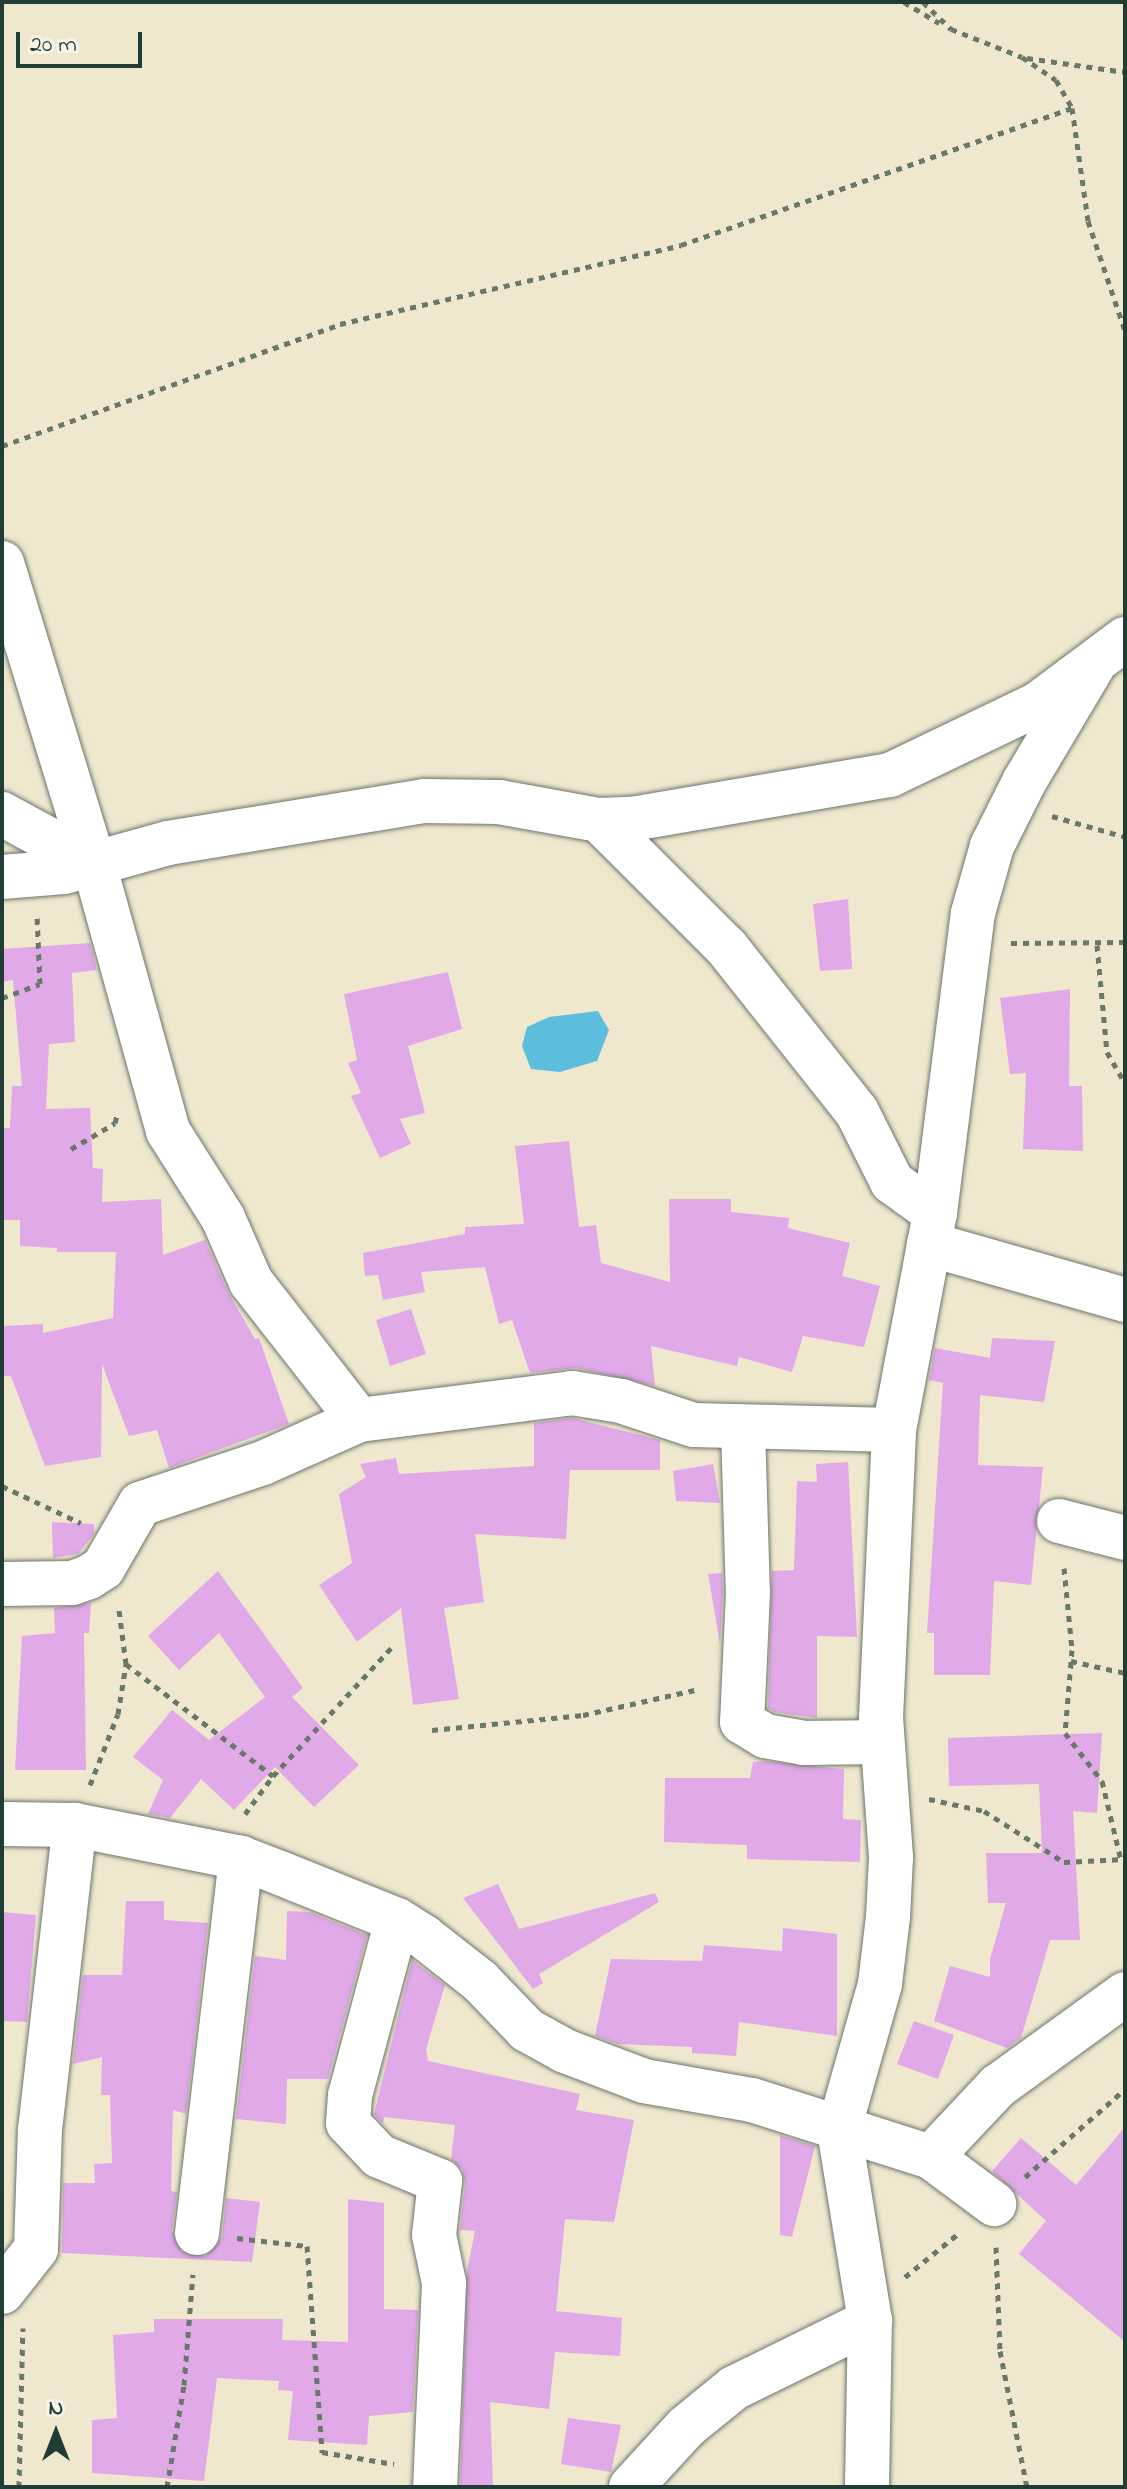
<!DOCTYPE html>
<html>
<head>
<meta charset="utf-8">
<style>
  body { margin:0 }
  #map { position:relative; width:1127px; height:2489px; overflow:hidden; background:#f0e7cf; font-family:"Indie Flower",sans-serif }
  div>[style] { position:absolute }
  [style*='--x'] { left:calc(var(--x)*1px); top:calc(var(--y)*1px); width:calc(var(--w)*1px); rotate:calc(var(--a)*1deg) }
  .water>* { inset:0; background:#5dbddc }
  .building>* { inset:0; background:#e1a9e7 }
  .path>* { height:5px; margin-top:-2.5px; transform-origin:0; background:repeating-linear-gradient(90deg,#68786a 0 6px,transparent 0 12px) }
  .roads { filter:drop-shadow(0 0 2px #68786a) drop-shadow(0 0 2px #68786a) }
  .minor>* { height:44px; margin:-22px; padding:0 22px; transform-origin:22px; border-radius:22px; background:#fff }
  span { translate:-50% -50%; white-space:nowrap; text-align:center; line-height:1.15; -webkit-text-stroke:6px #f7f3e8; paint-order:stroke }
  .frame { position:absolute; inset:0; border:4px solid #1f3d34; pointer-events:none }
  .north { position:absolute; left:16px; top:2393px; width:80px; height:80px; -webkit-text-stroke:6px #f7f3e8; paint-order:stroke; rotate:0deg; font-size:22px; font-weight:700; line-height:32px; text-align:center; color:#1f3d34 }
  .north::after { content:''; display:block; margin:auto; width:28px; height:36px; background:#1f3d34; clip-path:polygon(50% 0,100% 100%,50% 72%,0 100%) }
  .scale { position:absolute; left:16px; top:32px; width:126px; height:36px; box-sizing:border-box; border:4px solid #1f3d34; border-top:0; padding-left:10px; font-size:24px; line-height:28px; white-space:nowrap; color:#1f3d34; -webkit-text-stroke:6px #f7f3e8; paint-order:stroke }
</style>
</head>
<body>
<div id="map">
  <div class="water">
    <div style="clip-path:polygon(598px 1011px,609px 1030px,597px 1061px,560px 1072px,531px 1069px,522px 1046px,527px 1027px,549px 1017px)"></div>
  </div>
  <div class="building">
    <div style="clip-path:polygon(848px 899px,852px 969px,820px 971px,813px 904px)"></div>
    <div style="clip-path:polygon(90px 943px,97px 970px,72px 973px,75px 1042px,49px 1044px,46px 1109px,90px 1108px,93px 1168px,103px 1169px,102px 1202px,161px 1199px,163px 1255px,205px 1240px,228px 1292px,255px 1339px,259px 1338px,289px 1424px,169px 1468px,157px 1430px,129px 1436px,102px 1364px,101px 1457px,45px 1466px,11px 1376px,2px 1376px,2px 1326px,43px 1324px,43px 1333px,113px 1318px,116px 1252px,57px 1252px,57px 1248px,20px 1246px,20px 1220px,3px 1220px,2px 1128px,10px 1128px,12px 1086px,22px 1086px,13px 980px,2px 982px,2px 949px)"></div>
    <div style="clip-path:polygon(448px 972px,462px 1029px,408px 1046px,425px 1113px,400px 1119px,411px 1144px,380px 1158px,351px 1096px,361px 1093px,348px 1063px,357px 1060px,344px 994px)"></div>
    <div style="clip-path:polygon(1070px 989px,1069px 1086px,1082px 1086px,1083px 1151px,1023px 1149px,1026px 1073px,1010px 1074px,1000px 998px)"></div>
    <div style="clip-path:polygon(569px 1141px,579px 1227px,596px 1225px,601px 1263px,670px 1282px,669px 1199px,731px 1199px,731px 1212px,789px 1218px,788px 1228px,850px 1243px,842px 1276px,880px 1286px,864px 1347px,803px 1336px,792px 1372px,739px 1357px,737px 1366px,651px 1346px,655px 1386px,576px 1368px,530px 1373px,512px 1320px,499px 1324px,485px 1267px,421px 1272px,425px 1292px,383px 1300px,378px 1275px,365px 1276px,363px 1253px,465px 1234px,465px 1227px,524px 1224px,515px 1146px)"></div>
    <div style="clip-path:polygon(411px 1309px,426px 1354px,390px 1366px,376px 1320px)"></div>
    <div style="clip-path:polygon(992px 1338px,1055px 1341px,1044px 1402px,980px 1395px,978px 1465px,1043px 1467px,1031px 1585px,994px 1581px,990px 1675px,934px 1675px,934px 1633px,927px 1633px,943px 1383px,929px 1380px,935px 1348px,990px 1358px)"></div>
    <div style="clip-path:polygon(572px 1418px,660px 1440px,660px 1470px,570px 1470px,566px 1539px,475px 1534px,484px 1602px,444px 1608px,459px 1699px,413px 1705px,401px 1608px,357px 1642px,319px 1585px,352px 1563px,339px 1494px,366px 1477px,360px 1464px,396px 1458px,399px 1474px,534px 1466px,534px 1423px)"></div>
    <div style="clip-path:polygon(848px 1462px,857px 1637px,817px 1636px,817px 1718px,774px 1712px,768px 1708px,772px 1571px,794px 1570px,797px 1481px,817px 1482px,816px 1464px)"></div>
    <div style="clip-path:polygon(713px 1464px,720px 1503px,676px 1501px,673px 1471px)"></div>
    <div style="clip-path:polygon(52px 1522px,94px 1524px,94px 1534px,78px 1554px,53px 1558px)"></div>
    <div style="clip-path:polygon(218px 1571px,303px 1688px,292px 1697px,359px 1765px,314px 1807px,275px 1767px,234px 1810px,201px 1779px,170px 1818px,148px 1814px,163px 1780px,133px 1757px,172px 1710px,209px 1740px,265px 1697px,219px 1633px,179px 1670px,148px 1636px)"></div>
    <div style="clip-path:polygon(722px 1573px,723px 1592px,720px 1644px,708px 1574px)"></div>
    <div style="clip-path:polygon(91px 1603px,89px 1633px,84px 1633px,86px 1770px,15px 1770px,22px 1636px,55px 1633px,54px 1608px)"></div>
    <div style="clip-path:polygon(1102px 1733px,1097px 1813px,1073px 1811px,1080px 1940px,1050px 1940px,1021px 2038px,1007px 2048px,934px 2021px,950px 1966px,990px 1977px,990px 1959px,1006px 1903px,988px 1903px,986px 1853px,1042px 1853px,1039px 1784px,949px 1786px,948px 1738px)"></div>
    <div style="clip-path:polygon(763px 1761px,844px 1769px,843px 1819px,861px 1820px,860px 1862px,747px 1859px,747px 1845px,664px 1842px,665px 1778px,750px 1778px,753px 1762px)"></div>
    <div style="clip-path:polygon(498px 1884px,519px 1929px,655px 1893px,659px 1902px,539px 1974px,543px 1983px,533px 1989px,463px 1898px)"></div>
    <div style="clip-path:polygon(126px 1901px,164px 1901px,164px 1920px,208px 1923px,186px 2114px,173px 2110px,171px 2191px,177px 2192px,172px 2231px,182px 2252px,206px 2256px,222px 2237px,226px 2198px,260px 2202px,252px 2262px,62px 2253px,63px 2183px,95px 2183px,94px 2164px,112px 2163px,110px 2095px,101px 2095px,102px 2057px,73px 2064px,83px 1975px,122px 1975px)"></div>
    <div style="clip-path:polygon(287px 1911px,309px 1912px,367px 1935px,328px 2079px,287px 2079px,286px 2124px,236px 2119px,255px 1956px,286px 1960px)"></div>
    <div style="clip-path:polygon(2px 1912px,36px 1915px,27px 2022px,2px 2021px)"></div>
    <div style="clip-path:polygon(783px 1928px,837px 1934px,837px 2036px,739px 2022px,736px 2056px,692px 2053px,692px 2047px,618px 2044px,595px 2036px,611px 1959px,702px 1961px,704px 1945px,782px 1951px)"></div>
    <div style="clip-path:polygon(412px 1960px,445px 1985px,426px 2049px,428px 2061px,580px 2094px,576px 2110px,634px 2120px,614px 2222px,565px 2219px,556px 2311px,622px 2318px,620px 2356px,555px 2352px,549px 2409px,490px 2402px,493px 2487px,460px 2487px,467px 2271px,475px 2231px,460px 2230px,465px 2183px,462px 2169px,451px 2159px,455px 2125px,384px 2117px,383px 2124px,374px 2114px)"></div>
    <div style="clip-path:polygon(914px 2021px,954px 2035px,938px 2079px,897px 2064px)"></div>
    <div style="clip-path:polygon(1125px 2127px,1125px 2342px,1019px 2254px,1046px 2221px,992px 2171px,1021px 2138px,1076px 2185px)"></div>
    <div style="clip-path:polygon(780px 2135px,815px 2146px,792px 2237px,780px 2235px)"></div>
    <div style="clip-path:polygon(348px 2199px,384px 2203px,384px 2309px,418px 2310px,413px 2412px,369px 2416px,367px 2445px,288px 2440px,293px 2391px,278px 2390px,279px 2381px,217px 2378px,204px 2481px,92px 2473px,92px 2420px,117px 2418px,113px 2335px,154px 2332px,154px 2319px,283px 2319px,282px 2340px,348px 2342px)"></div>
    <div style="clip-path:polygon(568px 2418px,621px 2425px,611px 2472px,561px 2464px)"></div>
  </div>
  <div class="path">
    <div style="--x:904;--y:2;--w:41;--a:31"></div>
    <div style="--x:923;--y:2;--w:39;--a:44"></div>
    <div style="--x:951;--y:29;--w:76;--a:21.5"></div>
    <div style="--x:1022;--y:57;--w:41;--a:34.1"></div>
    <div style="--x:1056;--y:80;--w:32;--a:60"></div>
    <div style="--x:1072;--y:108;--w:114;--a:81.9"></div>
    <div style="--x:1088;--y:221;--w:116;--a:71.4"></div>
    <div style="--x:1027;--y:58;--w:99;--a:8.1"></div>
    <div style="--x:2;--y:446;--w:359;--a:-19.8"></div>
    <div style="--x:340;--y:324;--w:350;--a:-13"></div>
    <div style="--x:681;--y:245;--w:414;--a:-19.3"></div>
    <div style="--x:1052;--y:816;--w:76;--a:16"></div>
    <div style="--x:1011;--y:943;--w:114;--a:-0.5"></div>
    <div style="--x:1097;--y:945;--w:107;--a:84.7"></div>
    <div style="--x:1107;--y:1052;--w:36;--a:60"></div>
    <div style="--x:2;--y:998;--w:40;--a:-20.2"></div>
    <div style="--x:40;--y:984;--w:69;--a:-92.5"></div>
    <div style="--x:71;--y:1149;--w:51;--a:-30.6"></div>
    <div style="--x:115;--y:1123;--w:8;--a:-76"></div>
    <div style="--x:2;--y:1486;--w:87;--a:25.1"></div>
    <div style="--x:1064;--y:1568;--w:82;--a:84.4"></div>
    <div style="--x:1072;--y:1650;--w:83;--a:94.8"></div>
    <div style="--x:1065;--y:1733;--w:61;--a:52.4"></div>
    <div style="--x:1102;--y:1781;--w:81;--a:76.5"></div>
    <div style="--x:1071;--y:1661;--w:55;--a:12.5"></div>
    <div style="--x:126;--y:1664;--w:185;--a:37.3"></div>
    <div style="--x:432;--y:1730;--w:152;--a:-5.7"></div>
    <div style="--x:583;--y:1715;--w:119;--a:-12.6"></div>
    <div style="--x:90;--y:1785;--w:76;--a:-68.5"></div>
    <div style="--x:118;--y:1714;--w:51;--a:-80.9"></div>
    <div style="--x:126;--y:1664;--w:54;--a:-97.4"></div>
    <div style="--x:929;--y:1799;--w:56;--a:12.3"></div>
    <div style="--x:984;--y:1811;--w:95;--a:32.5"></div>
    <div style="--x:1064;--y:1862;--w:61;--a:-2.8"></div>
    <div style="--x:245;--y:1814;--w:47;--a:-53.6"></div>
    <div style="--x:273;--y:1776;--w:176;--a:-47.3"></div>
    <div style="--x:1025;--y:2177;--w:133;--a:-41.3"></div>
    <div style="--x:237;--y:2238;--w:70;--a:6.5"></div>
    <div style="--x:307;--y:2246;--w:207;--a:85.8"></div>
    <div style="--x:322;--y:2452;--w:73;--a:9.5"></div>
    <div style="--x:996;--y:2247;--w:104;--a:87.8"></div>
    <div style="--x:1000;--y:2351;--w:139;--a:78.8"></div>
    <div style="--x:905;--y:2277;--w:70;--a:-39.2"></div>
    <div style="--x:19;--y:2487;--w:159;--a:-88.6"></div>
    <div style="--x:167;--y:2487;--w:103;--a:-80.5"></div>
    <div style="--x:184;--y:2385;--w:111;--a:-85.4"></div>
  </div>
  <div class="roads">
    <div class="minor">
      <div style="--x:2;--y:563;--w:315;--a:73"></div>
      <div style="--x:94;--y:864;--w:277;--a:74.5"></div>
      <div style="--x:168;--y:1131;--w:103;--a:57.7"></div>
      <div style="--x:223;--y:1218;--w:70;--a:66.4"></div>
      <div style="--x:251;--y:1282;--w:175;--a:52"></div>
      <div style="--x:359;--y:1420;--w:215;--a:-7.2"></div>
      <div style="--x:572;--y:1393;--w:50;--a:9.3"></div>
      <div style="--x:621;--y:1401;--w:76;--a:18.4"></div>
      <div style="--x:693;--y:1425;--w:201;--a:1.4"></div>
      <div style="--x:2;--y:814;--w:105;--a:28.5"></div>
      <div style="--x:599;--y:820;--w:181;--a:45"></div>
      <div style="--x:727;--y:948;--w:209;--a:51.6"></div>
      <div style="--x:857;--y:1112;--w:78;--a:63.4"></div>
      <div style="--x:892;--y:1182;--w:53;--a:35.8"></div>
      <div style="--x:2;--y:877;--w:62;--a:-4.6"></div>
      <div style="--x:64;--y:872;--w:108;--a:-15.6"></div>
      <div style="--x:168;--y:843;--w:259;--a:-9.3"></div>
      <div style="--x:424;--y:801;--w:75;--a:0.8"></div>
      <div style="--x:499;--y:802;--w:102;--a:10.2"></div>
      <div style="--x:599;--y:820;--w:33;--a:-2"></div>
      <div style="--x:632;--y:819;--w:262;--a:-9.7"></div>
      <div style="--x:890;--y:775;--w:164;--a:-25.6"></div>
      <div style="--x:1038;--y:704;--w:109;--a:-36.8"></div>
      <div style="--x:929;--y:1244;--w:204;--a:15.9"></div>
      <div style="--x:743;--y:1428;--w:164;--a:88.3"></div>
      <div style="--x:748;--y:1592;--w:130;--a:92.6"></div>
      <div style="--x:742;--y:1722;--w:27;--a:31"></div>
      <div style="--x:765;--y:1736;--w:39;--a:10"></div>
      <div style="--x:803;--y:1743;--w:79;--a:-0.7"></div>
      <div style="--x:1059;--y:1521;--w:68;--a:14.4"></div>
      <div style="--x:2;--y:1584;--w:70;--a:-0.8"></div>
      <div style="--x:72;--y:1583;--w:18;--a:-19"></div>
      <div style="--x:89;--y:1577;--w:17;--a:-33"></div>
      <div style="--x:103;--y:1568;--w:74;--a:-60"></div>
      <div style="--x:140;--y:1504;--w:130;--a:-18.4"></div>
      <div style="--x:263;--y:1463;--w:105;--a:-24.1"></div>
      <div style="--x:2;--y:1824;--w:73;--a:0.8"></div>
      <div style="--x:75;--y:1825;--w:169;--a:11.2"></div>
      <div style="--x:241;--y:1858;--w:42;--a:21"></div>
      <div style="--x:280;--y:1873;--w:126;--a:21.9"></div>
      <div style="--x:397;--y:1920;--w:32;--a:32"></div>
      <div style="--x:424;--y:1937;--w:71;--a:38.2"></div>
      <div style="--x:480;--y:1981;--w:68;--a:46.2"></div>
      <div style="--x:527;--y:2030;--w:43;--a:28.9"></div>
      <div style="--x:565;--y:2051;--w:85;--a:20.8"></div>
      <div style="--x:644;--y:2081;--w:110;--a:10"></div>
      <div style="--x:752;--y:2100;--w:188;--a:17.7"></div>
      <div style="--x:931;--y:2157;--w:79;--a:36.7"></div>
      <div style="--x:397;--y:1920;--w:181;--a:105"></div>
      <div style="--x:350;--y:2095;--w:28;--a:94"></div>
      <div style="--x:348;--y:2123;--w:45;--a:46.8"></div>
      <div style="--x:379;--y:2156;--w:66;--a:22.3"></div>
      <div style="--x:440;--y:2181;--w:54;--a:96.3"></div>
      <div style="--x:434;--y:2235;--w:49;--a:78.2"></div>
      <div style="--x:444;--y:2283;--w:204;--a:92.5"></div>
      <div style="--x:931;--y:2157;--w:98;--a:-46.7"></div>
      <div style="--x:998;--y:2086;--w:157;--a:-35.9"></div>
      <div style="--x:197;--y:2233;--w:378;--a:-83.3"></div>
      <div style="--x:2;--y:2292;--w:55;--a:-51.7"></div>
      <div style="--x:36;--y:2249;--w:119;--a:-88.1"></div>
      <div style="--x:40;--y:2130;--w:307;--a:-83.5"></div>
      <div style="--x:631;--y:2487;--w:81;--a:-47.5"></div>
      <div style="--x:686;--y:2427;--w:62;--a:-39.1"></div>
      <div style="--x:734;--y:2388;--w:152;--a:-26.2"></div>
      <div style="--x:867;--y:2487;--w:166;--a:-89"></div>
      <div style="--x:870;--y:2321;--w:194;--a:-99.2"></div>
      <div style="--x:839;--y:2129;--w:151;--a:-74.2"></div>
      <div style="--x:880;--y:1984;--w:67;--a:-83.2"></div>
      <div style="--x:888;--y:1917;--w:60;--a:-87.1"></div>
      <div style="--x:891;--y:1857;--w:139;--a:-94.1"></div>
      <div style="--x:881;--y:1718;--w:288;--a:-87.4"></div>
      <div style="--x:894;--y:1430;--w:221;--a:-79.3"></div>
      <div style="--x:935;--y:1213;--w:302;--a:-82.8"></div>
      <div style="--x:973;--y:913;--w:70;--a:-74.2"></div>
      <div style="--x:992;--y:846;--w:72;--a:-63.4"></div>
      <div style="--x:1024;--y:782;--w:135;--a:-59.3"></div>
    </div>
  </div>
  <div class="frame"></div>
  <div class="north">N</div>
  <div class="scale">20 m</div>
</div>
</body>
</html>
